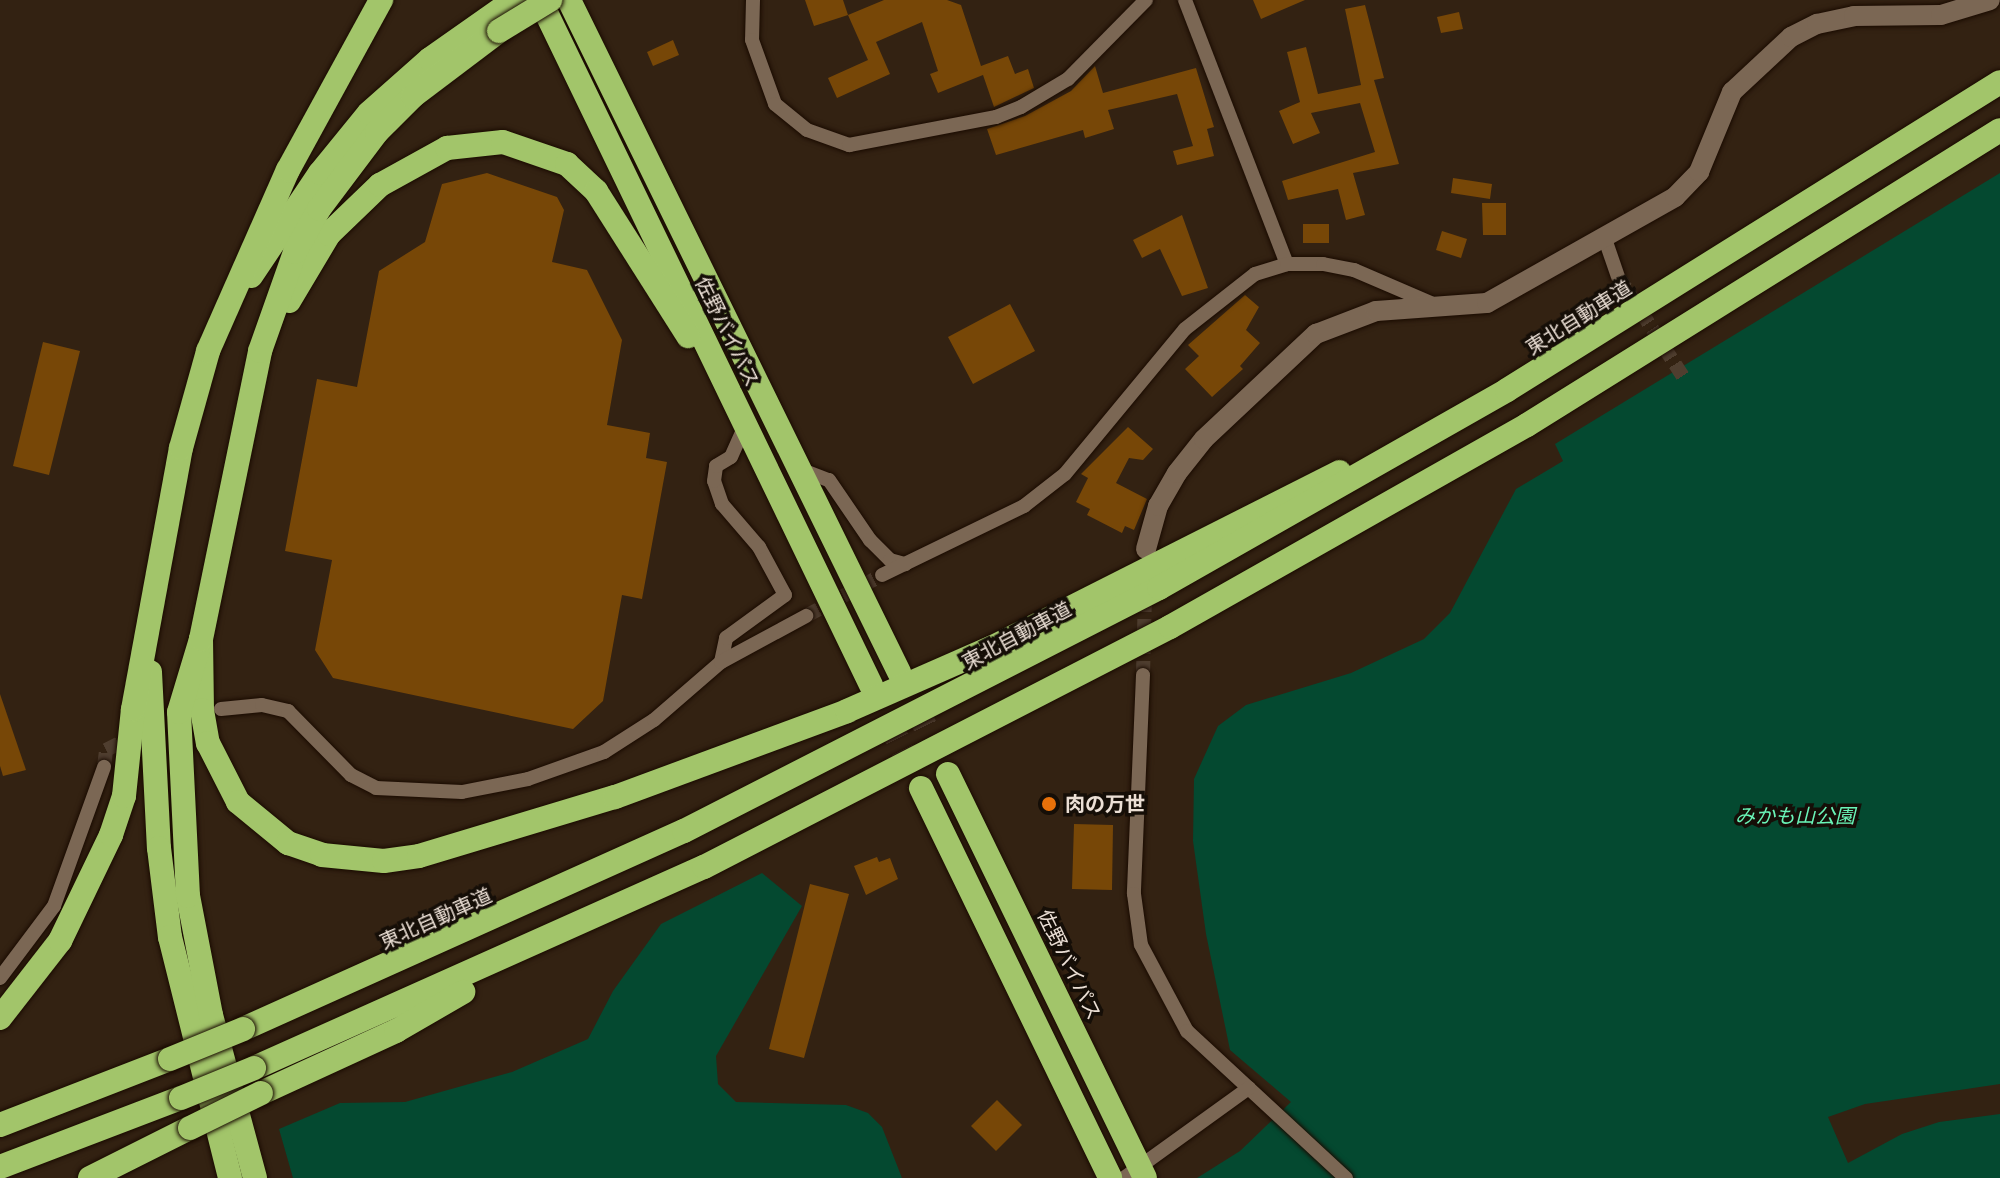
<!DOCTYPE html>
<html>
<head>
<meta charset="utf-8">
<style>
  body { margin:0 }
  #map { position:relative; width:2000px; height:1178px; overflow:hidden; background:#332212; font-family:"Crimson Pro","Noto Sans JP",serif }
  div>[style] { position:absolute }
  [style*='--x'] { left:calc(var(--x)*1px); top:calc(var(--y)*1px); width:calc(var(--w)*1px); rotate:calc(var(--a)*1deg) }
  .green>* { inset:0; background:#044930 }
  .building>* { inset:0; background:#774707 }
  .street-tunnel>* { height:14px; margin-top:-7px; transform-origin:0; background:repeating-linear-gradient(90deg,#4f3e2f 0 14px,transparent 0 21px) }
  .highway-tunnel>* { height:24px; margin-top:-12px; transform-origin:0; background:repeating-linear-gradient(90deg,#4f3e2f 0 24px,transparent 0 36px) }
  .roads { filter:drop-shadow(0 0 2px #1a0b00) drop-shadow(0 0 2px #1a0b00) }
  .street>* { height:14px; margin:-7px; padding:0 7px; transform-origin:7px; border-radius:7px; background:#7b6754 }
  .secondary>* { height:20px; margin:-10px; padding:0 10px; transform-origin:10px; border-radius:10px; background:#7b6754 }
  .highway>* { height:24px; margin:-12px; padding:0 12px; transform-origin:12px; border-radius:12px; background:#a2c56a }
  .bridges { filter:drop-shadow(0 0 2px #1a0b00) drop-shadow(0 0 2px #1a0b00) }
  .highway-bridge>* { height:24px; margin:-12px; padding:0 12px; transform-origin:12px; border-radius:12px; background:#a2c56a }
  .dots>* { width:22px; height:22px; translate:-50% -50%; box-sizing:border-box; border:4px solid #150e07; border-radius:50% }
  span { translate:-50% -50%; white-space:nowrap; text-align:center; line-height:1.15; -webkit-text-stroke:7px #150e07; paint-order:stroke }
  .street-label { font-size:20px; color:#ebdfd5 }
  .poi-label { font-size:20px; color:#ebdfd5; font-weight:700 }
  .left { translate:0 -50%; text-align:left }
  .park-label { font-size:20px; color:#6af5b8; font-style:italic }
</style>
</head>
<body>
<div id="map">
  <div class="green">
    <div style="clip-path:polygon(2000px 173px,2000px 1084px,1865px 1104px,1828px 1117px,1848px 1163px,1902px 1134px,1939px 1122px,2000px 1114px,2000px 1178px,1197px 1178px,1240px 1151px,1291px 1102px,1230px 1050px,1206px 934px,1193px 841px,1194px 779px,1218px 726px,1246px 705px,1351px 673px,1424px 639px,1450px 613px,1516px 489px,1563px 461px,1555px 444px)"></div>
    <div style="clip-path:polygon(762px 873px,802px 906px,716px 1056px,718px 1084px,736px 1102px,846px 1105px,868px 1113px,882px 1127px,902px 1178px,293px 1178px,279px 1129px,340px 1103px,405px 1102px,512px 1072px,588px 1039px,613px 991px,661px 924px)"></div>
  </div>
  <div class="building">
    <div style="clip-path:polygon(805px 0,843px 0,848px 15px,814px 26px)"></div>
    <div style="clip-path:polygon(884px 0,947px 0,961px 5px,981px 66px,1008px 56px,1015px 74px,1028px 69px,1034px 88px,994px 107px,983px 75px,938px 93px,930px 74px,938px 71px,922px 22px,876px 42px,890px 74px,837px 98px,828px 78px,868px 60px,848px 15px)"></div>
    <div style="clip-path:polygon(1253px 0,1305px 0,1261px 19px)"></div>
    <div style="clip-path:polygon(1365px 5px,1384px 78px,1374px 80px,1399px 164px,1353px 173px,1365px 215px,1346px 220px,1338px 189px,1288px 200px,1282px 181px,1375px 152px,1360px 103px,1311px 113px,1320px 133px,1293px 144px,1279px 111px,1300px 102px,1287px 52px,1306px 47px,1318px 94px,1361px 85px,1345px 9px)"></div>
    <div style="clip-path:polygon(1459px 12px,1463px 29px,1441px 33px,1437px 17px)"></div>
    <div style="clip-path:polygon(673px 40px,679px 55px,653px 66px,647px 52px)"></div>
    <div style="clip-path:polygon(1095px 66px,1103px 93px,1196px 68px,1214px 127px,1207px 129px,1214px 156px,1177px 165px,1173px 151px,1193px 146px,1177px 94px,1108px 110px,1114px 129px,1085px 138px,1083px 130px,996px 155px,987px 129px,1025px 116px,1071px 91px)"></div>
    <div style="clip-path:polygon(487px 173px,557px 197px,564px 210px,552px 262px,587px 270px,622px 340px,607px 425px,650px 433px,646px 458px,667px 462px,642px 599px,622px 595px,603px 701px,573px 729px,333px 678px,315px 650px,332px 560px,285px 551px,317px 379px,357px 387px,379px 271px,425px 242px,442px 184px)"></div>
    <div style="clip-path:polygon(1453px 178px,1492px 184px,1490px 199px,1451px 193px)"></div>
    <div style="clip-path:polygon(1482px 203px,1506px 203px,1506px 235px,1483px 235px)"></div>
    <div style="clip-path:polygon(1182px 215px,1208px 288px,1182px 296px,1160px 249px,1142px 258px,1133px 240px)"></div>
    <div style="clip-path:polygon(1303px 224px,1329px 224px,1329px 243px,1303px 243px)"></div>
    <div style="clip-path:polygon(1442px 231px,1467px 239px,1461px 258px,1436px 250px)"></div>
    <div style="clip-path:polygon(1245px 295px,1259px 307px,1246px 330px,1260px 343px,1240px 366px,1243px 369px,1212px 397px,1185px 369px,1199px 356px,1188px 345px)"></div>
    <div style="clip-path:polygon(1010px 304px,1035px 351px,973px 384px,948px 337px)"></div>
    <div style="clip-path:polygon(43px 342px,80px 351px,49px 475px,13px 466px)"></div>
    <div style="clip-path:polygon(1128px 427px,1153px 449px,1143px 460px,1129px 458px,1116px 483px,1147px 499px,1134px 530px,1125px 526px,1122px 533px,1087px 515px,1090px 509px,1076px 502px,1088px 478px,1081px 474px)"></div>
    <div style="clip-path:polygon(0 694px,26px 770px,3px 776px,0 766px)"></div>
    <div style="clip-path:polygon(1074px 824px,1113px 825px,1112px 890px,1072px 889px)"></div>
    <div style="clip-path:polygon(877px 857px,879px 862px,890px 858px,898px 879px,866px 895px,854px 866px)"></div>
    <div style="clip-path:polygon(810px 884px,849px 894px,804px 1058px,769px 1049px)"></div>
    <div style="clip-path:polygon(997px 1100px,1022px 1125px,996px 1151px,971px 1126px)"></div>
  </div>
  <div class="street-tunnel">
    <div style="--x:1618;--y:276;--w:121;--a:57.1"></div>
    <div style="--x:806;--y:616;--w:86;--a:-28.3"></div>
    <div style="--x:1143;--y:675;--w:82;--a:-88.6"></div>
    <div style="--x:104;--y:767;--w:17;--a:-83"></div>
    <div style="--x:106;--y:750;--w:30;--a:-27"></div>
  </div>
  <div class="highway-tunnel">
    <div style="--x:899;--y:672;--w:113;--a:64.3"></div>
    <div style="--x:871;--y:685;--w:114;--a:64.1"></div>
  </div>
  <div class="roads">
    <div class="street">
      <div style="--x:753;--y:0;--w:40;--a:91.4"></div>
      <div style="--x:752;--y:40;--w:68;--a:70.2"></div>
      <div style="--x:775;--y:104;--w:41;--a:39.1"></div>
      <div style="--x:807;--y:130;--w:45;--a:19.7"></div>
      <div style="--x:849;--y:145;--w:150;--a:-10.8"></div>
      <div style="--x:996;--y:117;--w:27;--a:-22"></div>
      <div style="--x:1021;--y:107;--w:55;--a:-30.8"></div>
      <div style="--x:1068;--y:79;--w:111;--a:-45.4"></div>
      <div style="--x:1185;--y:0;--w:283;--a:68.9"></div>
      <div style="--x:1605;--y:239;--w:39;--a:71"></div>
      <div style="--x:797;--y:468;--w:34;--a:21"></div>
      <div style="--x:829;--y:480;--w:73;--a:55.7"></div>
      <div style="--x:870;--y:540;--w:28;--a:45"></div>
      <div style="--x:890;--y:560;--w:16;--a:15"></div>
      <div style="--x:882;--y:575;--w:158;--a:-25.9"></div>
      <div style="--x:1024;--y:506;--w:52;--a:-38"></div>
      <div style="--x:1065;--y:474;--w:188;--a:-50.4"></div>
      <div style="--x:1185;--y:329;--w:89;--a:-38.2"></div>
      <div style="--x:1255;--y:274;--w:34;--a:-17"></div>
      <div style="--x:1287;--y:264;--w:36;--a:0"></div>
      <div style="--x:1323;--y:264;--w:32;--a:11"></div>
      <div style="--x:1354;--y:270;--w:84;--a:23.2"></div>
      <div style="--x:721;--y:662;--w:25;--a:-78"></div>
      <div style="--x:726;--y:638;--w:73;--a:-36.1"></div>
      <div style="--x:785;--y:595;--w:55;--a:-118.4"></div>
      <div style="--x:759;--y:547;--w:57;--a:-130.7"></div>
      <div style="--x:722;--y:504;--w:24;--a:-109"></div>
      <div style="--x:714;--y:481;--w:15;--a:-82"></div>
      <div style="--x:716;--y:466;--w:17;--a:-31"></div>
      <div style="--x:731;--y:457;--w:35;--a:-66"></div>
      <div style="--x:1143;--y:675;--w:219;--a:92.4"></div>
      <div style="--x:1134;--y:894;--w:51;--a:82.2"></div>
      <div style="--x:1141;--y:945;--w:98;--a:61.9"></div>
      <div style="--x:1187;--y:1031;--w:217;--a:42.8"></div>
      <div style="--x:221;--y:709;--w:41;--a:-5.6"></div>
      <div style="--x:262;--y:705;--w:27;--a:13"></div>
      <div style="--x:288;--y:711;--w:90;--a:45.5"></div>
      <div style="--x:351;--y:775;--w:28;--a:27"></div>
      <div style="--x:376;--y:788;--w:86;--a:2.7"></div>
      <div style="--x:462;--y:792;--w:67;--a:-11.1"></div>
      <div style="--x:528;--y:779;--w:81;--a:-19.6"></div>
      <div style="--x:604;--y:752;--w:59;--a:-32.6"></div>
      <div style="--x:654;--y:720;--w:89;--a:-40.9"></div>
      <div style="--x:721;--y:662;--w:97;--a:-28.4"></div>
      <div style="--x:0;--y:978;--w:90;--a:-53.1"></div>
      <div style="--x:54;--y:906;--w:148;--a:-70.2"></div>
      <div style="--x:1124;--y:1178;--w:154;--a:-35.8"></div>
    </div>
    <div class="secondary">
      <div style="--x:1146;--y:549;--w:45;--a:-74.4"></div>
      <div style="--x:1158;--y:506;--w:38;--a:-60"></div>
      <div style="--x:1177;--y:473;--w:43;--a:-51.5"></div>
      <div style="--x:1204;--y:439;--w:154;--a:-43.2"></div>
      <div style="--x:1316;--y:334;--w:64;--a:-21"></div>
      <div style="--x:1376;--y:311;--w:111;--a:-4.1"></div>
      <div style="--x:1487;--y:303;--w:216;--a:-29.4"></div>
      <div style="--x:1675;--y:197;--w:35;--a:-46"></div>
      <div style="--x:1699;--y:172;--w:87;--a:-67.6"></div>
      <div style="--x:1732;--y:92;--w:81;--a:-43"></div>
      <div style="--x:1791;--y:37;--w:29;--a:-27"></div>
      <div style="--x:1817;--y:24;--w:38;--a:-12"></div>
      <div style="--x:1854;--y:16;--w:87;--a:-0.7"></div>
      <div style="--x:1941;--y:15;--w:51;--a:-17"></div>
    </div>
    <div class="highway">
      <div style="--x:540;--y:0;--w:761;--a:64.21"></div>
      <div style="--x:569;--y:0;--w:749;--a:63.85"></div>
      <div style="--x:251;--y:276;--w:124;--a:-56.2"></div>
      <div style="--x:320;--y:173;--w:77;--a:-50.8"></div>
      <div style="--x:369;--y:113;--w:81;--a:-41.5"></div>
      <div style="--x:430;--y:59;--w:103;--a:-35.1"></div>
      <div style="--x:289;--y:301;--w:78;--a:-59.2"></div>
      <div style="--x:329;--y:234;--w:71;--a:-43.9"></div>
      <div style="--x:380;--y:185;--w:77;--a:-28.9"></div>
      <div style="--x:447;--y:148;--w:56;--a:-6.1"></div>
      <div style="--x:503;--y:142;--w:68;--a:19"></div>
      <div style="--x:567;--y:164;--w:40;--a:43"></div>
      <div style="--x:596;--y:191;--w:172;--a:57.6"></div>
      <div style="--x:201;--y:639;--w:71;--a:89.2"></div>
      <div style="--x:202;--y:710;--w:34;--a:80"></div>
      <div style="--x:208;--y:743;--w:66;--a:63"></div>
      <div style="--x:238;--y:802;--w:65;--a:39.4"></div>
      <div style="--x:288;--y:843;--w:36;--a:19"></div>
      <div style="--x:322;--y:855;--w:62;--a:5.5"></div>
      <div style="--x:384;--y:861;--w:35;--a:-8"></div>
      <div style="--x:419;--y:856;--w:205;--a:-16.8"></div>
      <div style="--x:615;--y:797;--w:247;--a:-20.3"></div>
      <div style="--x:847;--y:711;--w:159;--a:-23.7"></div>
      <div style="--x:993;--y:647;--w:388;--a:-26.8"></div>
      <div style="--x:150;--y:672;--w:176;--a:87.1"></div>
      <div style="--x:159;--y:848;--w:90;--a:83"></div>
      <div style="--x:170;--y:937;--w:248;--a:76"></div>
      <div style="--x:948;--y:774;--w:449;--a:64"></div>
      <div style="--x:921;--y:788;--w:433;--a:64.1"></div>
      <div style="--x:0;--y:1018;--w:98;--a:-52.1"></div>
      <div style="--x:60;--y:941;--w:118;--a:-64.3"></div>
      <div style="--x:111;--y:835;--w:41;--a:-71.6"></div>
      <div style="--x:124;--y:796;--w:87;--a:-84.1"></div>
      <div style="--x:133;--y:709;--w:265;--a:-79.6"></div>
      <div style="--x:181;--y:448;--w:101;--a:-74.4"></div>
      <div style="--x:208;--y:351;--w:198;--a:-66.2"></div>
      <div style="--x:288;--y:170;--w:194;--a:-61.3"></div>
      <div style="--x:243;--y:1029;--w:483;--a:-24.2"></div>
      <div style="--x:684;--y:831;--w:534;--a:-27.09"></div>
      <div style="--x:1159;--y:588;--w:400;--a:-29.6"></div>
      <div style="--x:1507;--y:390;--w:581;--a:-31.99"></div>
      <div style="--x:254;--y:1068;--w:493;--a:-24.1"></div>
      <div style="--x:704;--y:867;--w:524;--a:-27.25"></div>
      <div style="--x:1170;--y:627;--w:410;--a:-29.5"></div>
      <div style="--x:1527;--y:425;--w:557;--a:-31.95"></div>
      <div style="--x:261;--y:1093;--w:149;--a:-24.7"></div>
      <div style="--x:396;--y:1031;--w:78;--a:-30.2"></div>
      <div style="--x:0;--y:1125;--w:182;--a:-21.2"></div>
      <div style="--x:0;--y:1167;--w:194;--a:-20.9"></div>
      <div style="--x:90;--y:1178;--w:112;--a:-26.6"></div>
      <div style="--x:255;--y:1178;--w:169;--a:-105.1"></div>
      <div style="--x:211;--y:1015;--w:121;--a:-100.9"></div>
      <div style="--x:188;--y:896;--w:184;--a:-92.8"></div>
      <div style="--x:179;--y:712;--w:76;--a:-73.2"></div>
      <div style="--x:201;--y:639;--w:294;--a:-78.4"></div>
      <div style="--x:260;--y:351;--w:105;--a:-70.5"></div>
      <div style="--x:295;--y:252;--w:49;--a:-60.8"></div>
      <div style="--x:319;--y:209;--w:96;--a:-53"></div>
      <div style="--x:377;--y:132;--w:51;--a:-45"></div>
      <div style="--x:413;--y:96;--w:108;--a:-37.1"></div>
    </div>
  </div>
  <div class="bridges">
    <div class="highway-bridge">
      <div style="--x:499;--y:31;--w:60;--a:-31.3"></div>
      <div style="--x:170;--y:1059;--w:79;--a:-22.3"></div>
      <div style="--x:181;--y:1098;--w:79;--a:-22.3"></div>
      <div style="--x:190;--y:1128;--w:79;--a:-26.2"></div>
    </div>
  </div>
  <div class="dots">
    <div style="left:1049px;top:804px;background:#e8710a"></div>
  </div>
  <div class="street-label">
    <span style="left:1579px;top:318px;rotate:-32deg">東北自動車道</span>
    <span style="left:727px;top:332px;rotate:64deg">佐野バイパス</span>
    <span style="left:1017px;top:636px;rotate:-28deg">東北自動車道</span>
    <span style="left:436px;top:919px;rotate:-24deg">東北自動車道</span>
    <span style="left:1069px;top:965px;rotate:64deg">佐野バイパス</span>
  </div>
  <div class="poi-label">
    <span class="left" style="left:1065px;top:804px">肉の万世</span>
  </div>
  <div class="park-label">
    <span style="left:1795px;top:816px">みかも山公園</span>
  </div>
</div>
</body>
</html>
